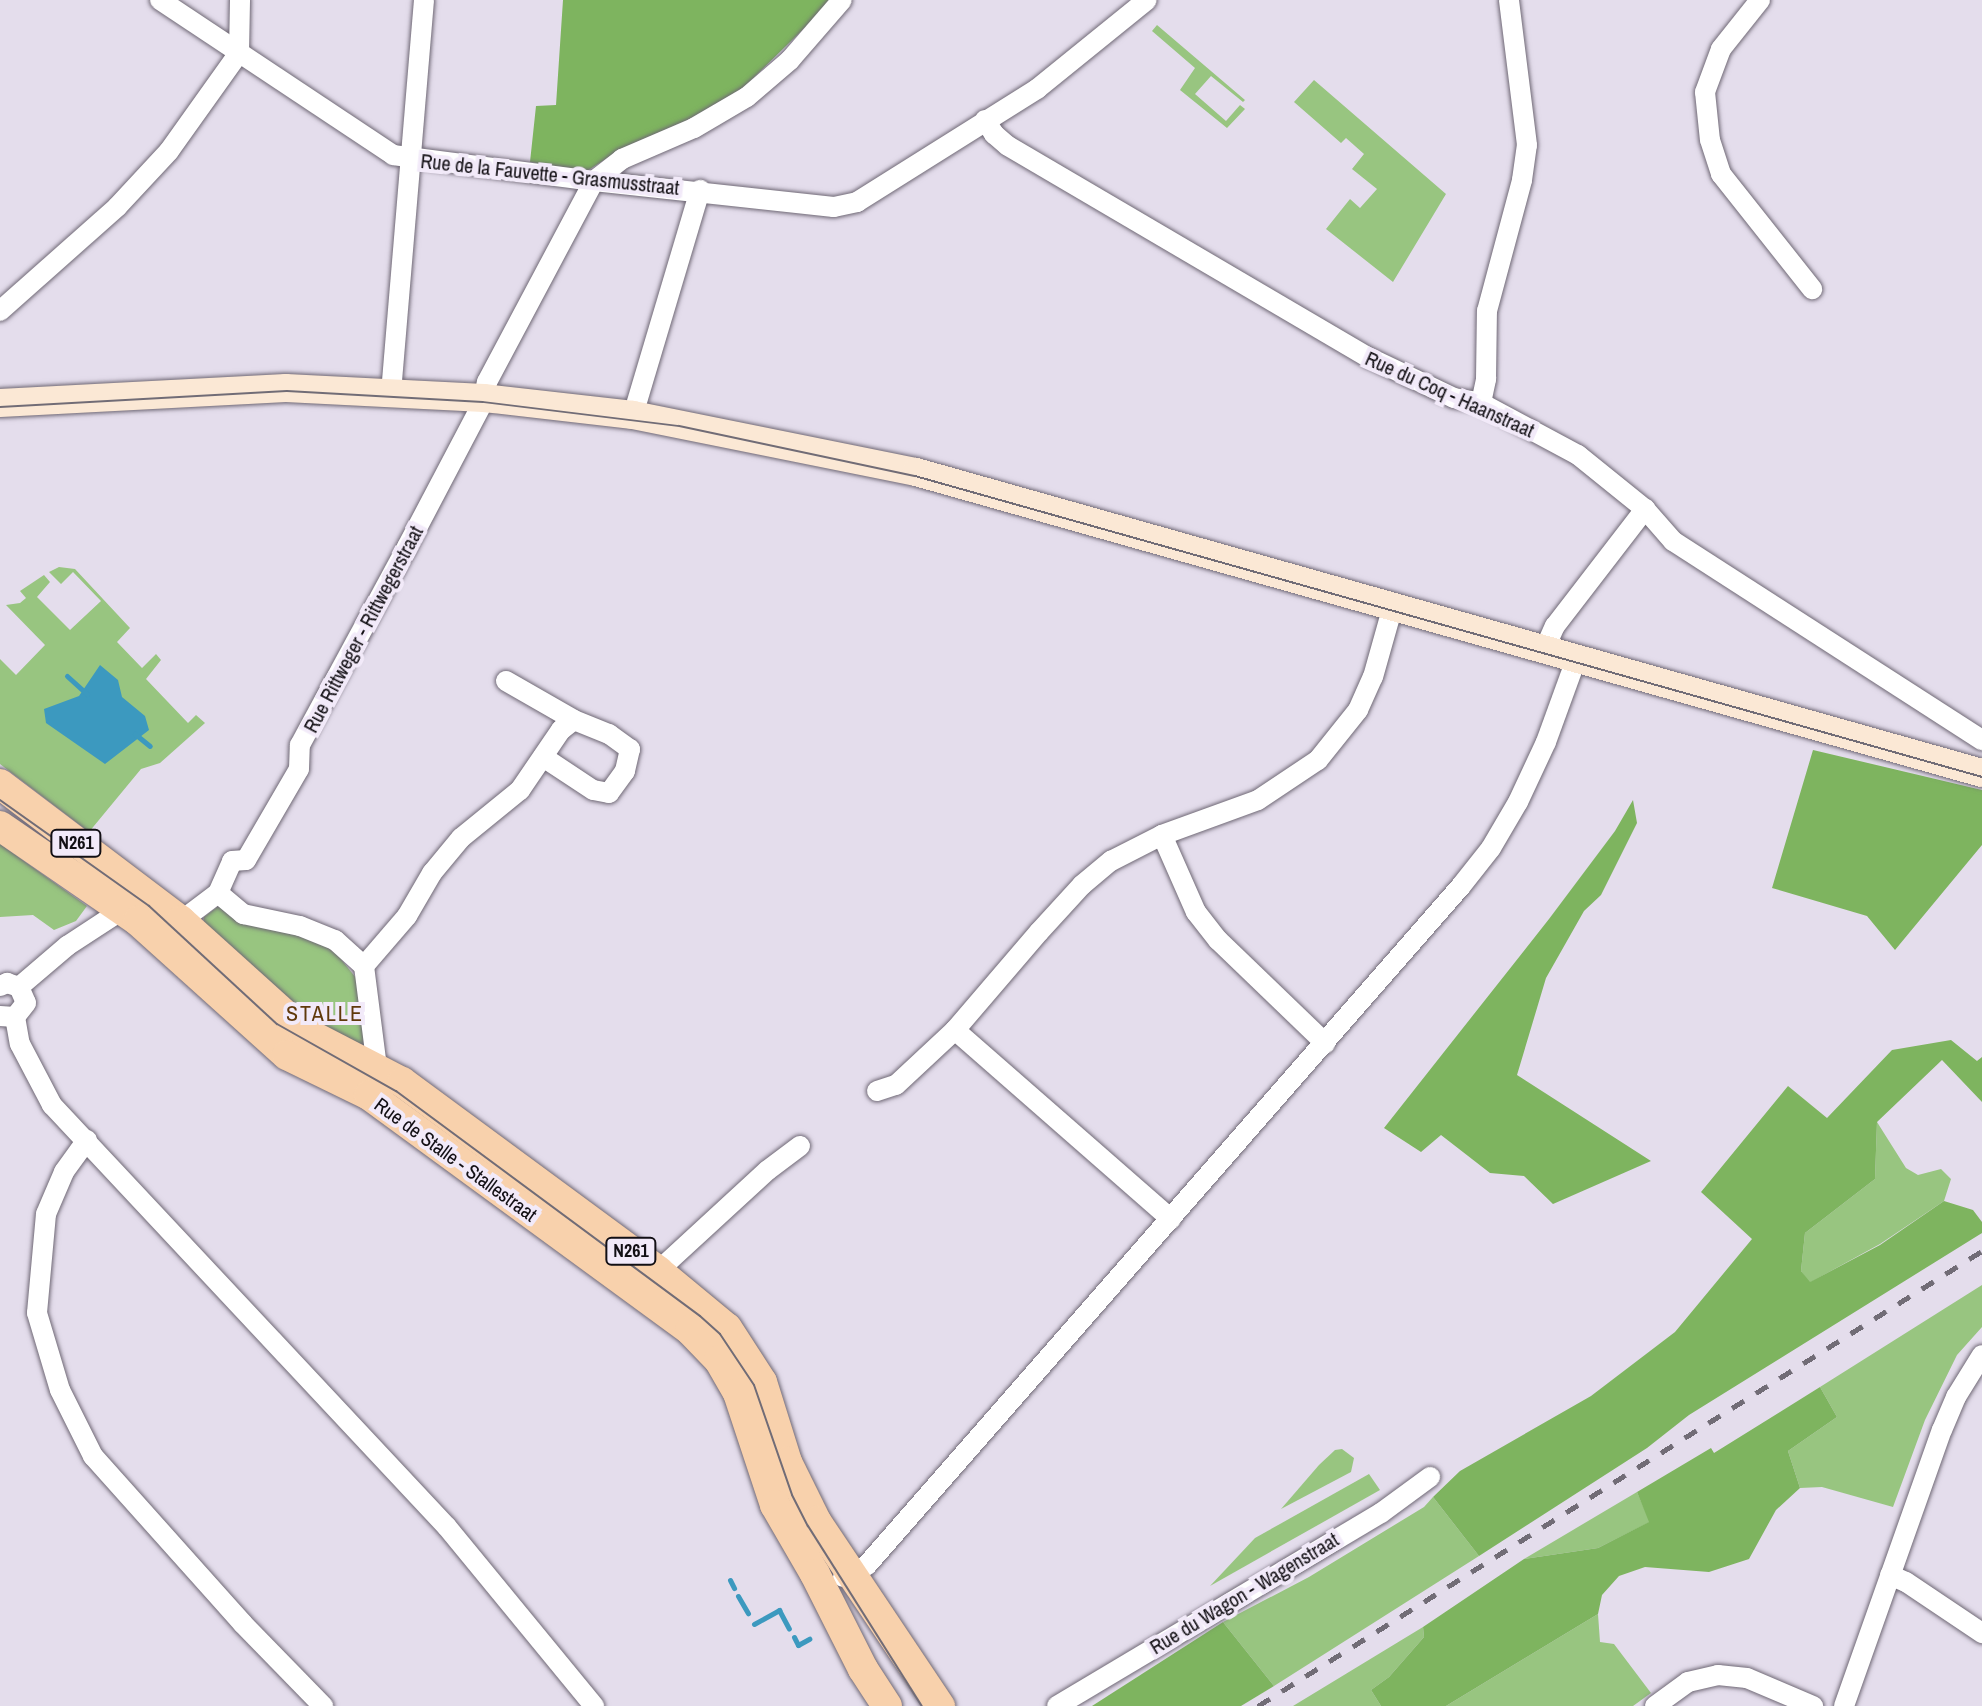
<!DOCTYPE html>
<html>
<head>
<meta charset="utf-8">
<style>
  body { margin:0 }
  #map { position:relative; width:1982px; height:1706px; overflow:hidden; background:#e4ddec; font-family:"Archivo Narrow",sans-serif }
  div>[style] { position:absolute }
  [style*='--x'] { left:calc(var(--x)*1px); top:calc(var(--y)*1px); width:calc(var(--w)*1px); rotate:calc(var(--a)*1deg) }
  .green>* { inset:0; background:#98c580 }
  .forest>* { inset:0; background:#7eb45f }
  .water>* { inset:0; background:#3c99bf }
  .stream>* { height:5px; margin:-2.5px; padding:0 2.5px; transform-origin:2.5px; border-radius:2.5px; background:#3c99bf }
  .roads { filter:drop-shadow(0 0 2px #6f6875) drop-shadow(0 0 2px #6f6875) }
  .minor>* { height:20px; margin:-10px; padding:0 10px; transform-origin:10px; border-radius:10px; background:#fff }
  .secondary>* { height:28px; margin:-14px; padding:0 14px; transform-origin:14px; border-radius:14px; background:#fbe8d5 }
  .primary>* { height:30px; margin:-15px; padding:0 15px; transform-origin:15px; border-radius:15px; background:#f8d1ac }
  .tram>* { height:2px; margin:-1px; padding:0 1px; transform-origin:1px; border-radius:1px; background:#716c76 }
  .rail>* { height:5px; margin-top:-2.5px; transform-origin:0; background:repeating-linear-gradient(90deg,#716c76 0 14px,transparent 0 28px) }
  span { translate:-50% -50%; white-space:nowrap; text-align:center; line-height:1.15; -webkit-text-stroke:8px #f2eaf9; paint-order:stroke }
  .shield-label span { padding:2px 6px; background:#f2eaf9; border:2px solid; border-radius:6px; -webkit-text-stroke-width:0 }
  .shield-label { font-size:18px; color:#120f14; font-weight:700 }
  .street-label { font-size:20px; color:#120f14 }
  .neighbourhood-label { font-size:22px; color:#60390b; letter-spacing:2px }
</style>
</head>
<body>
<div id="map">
  <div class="green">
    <div style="clip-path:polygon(1157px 25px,1245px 100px,1243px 102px,1211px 76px,1195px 94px,1226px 121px,1240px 105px,1245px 109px,1227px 128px,1180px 90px,1195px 68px,1152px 31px)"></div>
    <div style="clip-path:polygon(1314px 80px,1446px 194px,1393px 282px,1326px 229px,1350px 199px,1360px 208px,1377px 189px,1352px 169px,1364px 154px,1346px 138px,1341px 143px,1294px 102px)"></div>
    <div style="clip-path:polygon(59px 567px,75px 569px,130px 628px,117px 642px,142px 668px,156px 654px,161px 660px,146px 679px,188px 723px,196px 715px,205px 723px,160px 763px,141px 769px,89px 832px,0 764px,0 659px,16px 675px,45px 645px,6px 605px,20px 603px,26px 598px,20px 591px,44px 575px,50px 582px,37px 597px,70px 630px,101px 601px,73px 572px,61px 584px,49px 572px)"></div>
    <div style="clip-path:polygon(0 844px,87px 906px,76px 921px,54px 930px,33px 915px,0 917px)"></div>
    <div style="clip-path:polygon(220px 905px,321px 943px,337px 954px,356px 978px,372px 1050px,304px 1026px,204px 923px,204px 917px)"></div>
    <div style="clip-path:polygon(1877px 1122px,1906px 1168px,1918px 1175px,1941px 1169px,1951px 1179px,1944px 1201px,1880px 1244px,1809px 1283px,1801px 1271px,1805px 1233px,1875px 1179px)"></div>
    <div style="clip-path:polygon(1982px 1285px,1982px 1327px,1957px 1355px,1925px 1420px,1893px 1507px,1822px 1487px,1800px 1488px,1788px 1451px,1837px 1417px,1820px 1387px)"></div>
    <div style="clip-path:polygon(1342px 1449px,1354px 1458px,1351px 1472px,1281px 1509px,1319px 1465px,1335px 1450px)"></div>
    <div style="clip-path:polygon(1369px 1474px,1380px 1490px,1210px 1586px,1255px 1538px)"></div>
    <div style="clip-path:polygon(1637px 1492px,1650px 1522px,1598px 1548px,1524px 1559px)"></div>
    <div style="clip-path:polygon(1433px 1497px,1479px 1556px,1274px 1686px,1223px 1622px,1309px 1577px,1424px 1507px)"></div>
    <div style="clip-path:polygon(1598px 1614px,1600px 1642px,1614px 1644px,1651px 1693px,1633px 1706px,1446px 1706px)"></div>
    <div style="clip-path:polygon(1423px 1627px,1424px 1637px,1389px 1677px,1371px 1690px,1381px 1706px,1293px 1706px)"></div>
  </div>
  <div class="forest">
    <div style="clip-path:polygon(563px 0,833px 0,738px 93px,685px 123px,618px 151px,587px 171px,530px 162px,536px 106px,556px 105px)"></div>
    <div style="clip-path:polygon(1813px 750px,1982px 790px,1982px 845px,1895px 950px,1867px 916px,1772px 888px)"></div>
    <div style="clip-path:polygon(1633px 800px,1637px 823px,1601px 895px,1584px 911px,1546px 978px,1517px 1075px,1651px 1161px,1553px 1204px,1524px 1176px,1490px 1173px,1441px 1135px,1421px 1152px,1384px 1128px,1549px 919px,1615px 831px)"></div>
    <div style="clip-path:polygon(1951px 1040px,1977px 1061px,1982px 1057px,1982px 1102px,1942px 1060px,1877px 1122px,1875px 1179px,1805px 1233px,1801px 1271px,1810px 1282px,1880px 1245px,1944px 1201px,1973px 1210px,1982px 1222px,1982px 1233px,1689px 1415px,1647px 1448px,1479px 1556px,1433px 1497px,1460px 1471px,1591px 1396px,1675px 1332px,1752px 1239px,1701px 1192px,1788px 1086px,1827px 1118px,1892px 1050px)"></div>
    <div style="clip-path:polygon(1820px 1387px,1837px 1417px,1788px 1451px,1800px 1488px,1776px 1510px,1749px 1559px,1709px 1572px,1645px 1567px,1619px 1576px,1602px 1595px,1598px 1614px,1446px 1706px,1381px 1706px,1371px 1690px,1389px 1677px,1424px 1637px,1423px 1627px,1524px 1559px,1598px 1548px,1649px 1522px,1637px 1492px,1711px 1448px,1714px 1453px)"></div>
    <div style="clip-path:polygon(1223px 1622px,1274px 1686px,1241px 1706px,1092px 1706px)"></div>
  </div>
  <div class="water">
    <div style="clip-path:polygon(100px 665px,118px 680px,122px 697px,145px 716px,149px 730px,105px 764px,46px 723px,44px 709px,79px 696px)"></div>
  </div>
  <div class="stream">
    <div style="--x:67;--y:676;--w:27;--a:42"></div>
    <div style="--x:135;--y:734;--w:19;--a:39"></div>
    <div style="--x:730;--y:1580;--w:9;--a:63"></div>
    <div style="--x:738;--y:1596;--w:20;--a:60"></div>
    <div style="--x:754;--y:1624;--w:29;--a:-29"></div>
    <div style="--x:779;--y:1610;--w:21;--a:62"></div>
    <div style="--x:794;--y:1637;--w:9;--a:63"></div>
    <div style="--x:798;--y:1645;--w:13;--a:-29"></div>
  </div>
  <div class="roads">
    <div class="minor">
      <div style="--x:160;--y:0;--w:280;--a:33.6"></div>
      <div style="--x:393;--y:155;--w:203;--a:7.4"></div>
      <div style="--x:594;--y:181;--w:241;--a:6.2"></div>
      <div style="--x:834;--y:207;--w:24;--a:-12"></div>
      <div style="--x:857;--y:202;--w:213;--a:-32.1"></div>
      <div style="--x:1037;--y:89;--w:141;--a:-39"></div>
      <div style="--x:1760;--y:0;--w:63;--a:128.5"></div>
      <div style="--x:1721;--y:49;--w:46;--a:110.4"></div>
      <div style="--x:1705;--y:92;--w:48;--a:84.1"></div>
      <div style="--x:1710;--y:140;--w:36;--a:72"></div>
      <div style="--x:1721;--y:174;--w:147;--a:51.6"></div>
      <div style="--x:985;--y:120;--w:17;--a:57"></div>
      <div style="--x:994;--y:134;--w:18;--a:41"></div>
      <div style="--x:1008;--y:146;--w:420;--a:30.4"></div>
      <div style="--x:1370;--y:358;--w:93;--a:25.5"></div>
      <div style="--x:1454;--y:398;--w:27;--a:10"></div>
      <div style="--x:1481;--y:403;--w:110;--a:28.2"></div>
      <div style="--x:1578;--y:455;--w:86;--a:38.9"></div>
      <div style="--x:1645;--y:509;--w:43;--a:48.8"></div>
      <div style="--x:1673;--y:541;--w:368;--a:32.8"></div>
      <div style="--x:0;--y:311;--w:157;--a:-41.6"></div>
      <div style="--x:117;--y:207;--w:76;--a:-47.1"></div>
      <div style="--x:169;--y:151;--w:120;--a:-54.5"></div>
      <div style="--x:239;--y:53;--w:53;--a:-88.9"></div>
      <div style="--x:391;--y:393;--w:394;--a:-85.2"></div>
      <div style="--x:1481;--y:403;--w:25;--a:-78"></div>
      <div style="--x:1486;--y:379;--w:68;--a:-89.2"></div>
      <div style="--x:1487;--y:311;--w:136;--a:-75"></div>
      <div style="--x:1522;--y:180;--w:35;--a:-82"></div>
      <div style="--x:1527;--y:145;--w:146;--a:-97.1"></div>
      <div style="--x:633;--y:415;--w:235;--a:-73.4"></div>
      <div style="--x:1545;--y:648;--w:24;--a:-66"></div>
      <div style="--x:1555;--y:626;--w:148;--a:-52.4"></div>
      <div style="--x:506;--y:681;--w:78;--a:29.8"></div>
      <div style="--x:574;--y:720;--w:38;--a:22"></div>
      <div style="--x:609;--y:734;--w:26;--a:36"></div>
      <div style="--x:630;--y:749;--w:23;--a:103"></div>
      <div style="--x:625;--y:771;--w:27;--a:126"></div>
      <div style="--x:609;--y:793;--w:16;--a:-169"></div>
      <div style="--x:593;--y:790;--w:60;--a:-146.6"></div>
      <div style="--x:1162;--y:835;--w:84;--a:66.2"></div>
      <div style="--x:1196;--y:912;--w:36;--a:52"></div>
      <div style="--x:1218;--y:940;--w:149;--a:43.9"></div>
      <div style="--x:218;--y:893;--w:33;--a:40"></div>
      <div style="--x:243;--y:914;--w:58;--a:11.9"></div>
      <div style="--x:300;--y:926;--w:38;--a:22"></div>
      <div style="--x:335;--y:940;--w:39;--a:42"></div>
      <div style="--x:364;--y:966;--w:102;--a:82.7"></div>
      <div style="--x:181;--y:921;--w:46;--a:-37.1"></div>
      <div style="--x:218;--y:893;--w:35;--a:-66"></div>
      <div style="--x:232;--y:861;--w:14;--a:-4"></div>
      <div style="--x:246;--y:860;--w:105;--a:-59.8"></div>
      <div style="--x:299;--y:769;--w:24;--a:-88"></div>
      <div style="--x:300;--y:745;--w:225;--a:-61.6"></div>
      <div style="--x:407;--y:547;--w:164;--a:-62.3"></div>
      <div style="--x:483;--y:402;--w:20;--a:-79"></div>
      <div style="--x:487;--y:382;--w:228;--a:-62"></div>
      <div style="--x:594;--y:181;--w:36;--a:-38"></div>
      <div style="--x:622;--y:159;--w:78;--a:-23.3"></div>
      <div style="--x:694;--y:128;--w:61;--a:-30.3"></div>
      <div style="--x:747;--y:97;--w:57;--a:-40.7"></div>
      <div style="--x:790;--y:60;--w:79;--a:-49.1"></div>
      <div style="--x:364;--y:966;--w:66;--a:-49.3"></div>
      <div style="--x:407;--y:916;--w:50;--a:-59.8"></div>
      <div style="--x:432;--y:873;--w:45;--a:-50.4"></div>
      <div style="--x:461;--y:838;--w:76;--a:-39.1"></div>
      <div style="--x:520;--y:790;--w:73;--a:-55.7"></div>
      <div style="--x:561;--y:730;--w:16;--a:-38"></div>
      <div style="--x:0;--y:986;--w:8;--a:-23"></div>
      <div style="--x:7;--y:983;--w:13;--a:18"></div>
      <div style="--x:19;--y:987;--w:17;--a:66"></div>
      <div style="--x:26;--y:1003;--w:18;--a:128"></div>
      <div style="--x:15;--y:1017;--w:15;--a:-176"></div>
      <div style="--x:19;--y:987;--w:63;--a:-40.5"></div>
      <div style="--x:67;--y:946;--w:66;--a:-33.2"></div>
      <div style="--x:15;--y:1017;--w:27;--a:80"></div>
      <div style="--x:20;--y:1044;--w:69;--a:62.3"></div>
      <div style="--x:52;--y:1105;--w:578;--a:46.89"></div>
      <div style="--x:447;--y:1527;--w:232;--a:50.6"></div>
      <div style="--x:955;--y:1030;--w:287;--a:41.2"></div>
      <div style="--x:877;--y:1091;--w:20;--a:-18"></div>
      <div style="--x:896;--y:1085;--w:81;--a:-43"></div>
      <div style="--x:955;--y:1030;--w:129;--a:-49.4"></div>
      <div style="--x:1039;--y:932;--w:64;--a:-47.5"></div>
      <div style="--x:1082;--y:885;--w:38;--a:-40"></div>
      <div style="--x:1111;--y:861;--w:57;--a:-27"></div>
      <div style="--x:1162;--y:835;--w:102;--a:-20"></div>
      <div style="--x:1258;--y:800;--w:72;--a:-33.7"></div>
      <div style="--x:1318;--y:760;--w:64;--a:-51.3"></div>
      <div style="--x:1358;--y:710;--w:36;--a:-66"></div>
      <div style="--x:1373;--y:677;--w:74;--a:-74.3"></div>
      <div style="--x:87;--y:1140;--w:39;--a:126"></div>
      <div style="--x:64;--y:1172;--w:46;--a:113.2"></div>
      <div style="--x:46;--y:1214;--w:99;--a:95.2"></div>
      <div style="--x:37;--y:1313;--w:80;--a:73.4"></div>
      <div style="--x:60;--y:1390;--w:74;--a:63.4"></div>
      <div style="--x:93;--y:1456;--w:225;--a:48.2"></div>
      <div style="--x:243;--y:1624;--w:115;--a:45.7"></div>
      <div style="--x:658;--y:1271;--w:149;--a:-42.6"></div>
      <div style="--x:768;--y:1170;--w:40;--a:-37"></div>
      <div style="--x:1890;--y:1575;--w:17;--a:24"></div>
      <div style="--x:1906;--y:1582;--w:92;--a:33.9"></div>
      <div style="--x:843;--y:1577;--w:6;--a:0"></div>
      <div style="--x:849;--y:1577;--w:22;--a:-34"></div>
      <div style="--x:867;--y:1565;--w:902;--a:-48.82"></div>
      <div style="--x:1461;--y:886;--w:48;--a:-51.7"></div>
      <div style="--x:1491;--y:848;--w:53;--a:-59.6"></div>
      <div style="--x:1518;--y:802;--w:66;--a:-65"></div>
      <div style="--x:1546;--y:742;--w:90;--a:-70"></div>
      <div style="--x:1057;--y:1706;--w:377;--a:-30.8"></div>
      <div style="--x:1381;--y:1513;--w:61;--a:-36.3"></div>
      <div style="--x:1655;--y:1706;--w:41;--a:-36"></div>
      <div style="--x:1688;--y:1682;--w:31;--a:-13"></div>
      <div style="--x:1718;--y:1675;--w:29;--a:6"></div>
      <div style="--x:1747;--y:1678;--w:72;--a:23"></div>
      <div style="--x:1844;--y:1706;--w:293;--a:-70.5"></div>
      <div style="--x:1942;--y:1430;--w:36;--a:-67"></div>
      <div style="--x:1956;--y:1397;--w:49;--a:-58.2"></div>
    </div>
    <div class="secondary">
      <div style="--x:0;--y:403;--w:286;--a:-3"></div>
      <div style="--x:286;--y:388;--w:198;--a:2.9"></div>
      <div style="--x:484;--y:398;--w:150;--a:6.5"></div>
      <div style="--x:633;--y:415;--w:289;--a:11.4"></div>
      <div style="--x:916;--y:472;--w:1108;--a:15.77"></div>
    </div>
    <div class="primary">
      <div style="--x:0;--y:784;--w:227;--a:37.1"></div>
      <div style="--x:181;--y:921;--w:164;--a:42"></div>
      <div style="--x:303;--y:1031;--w:111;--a:27.3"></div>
      <div style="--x:402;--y:1082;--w:318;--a:36.4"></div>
      <div style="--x:658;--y:1271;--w:89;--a:39.6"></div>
      <div style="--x:727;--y:1328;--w:64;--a:57.1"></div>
      <div style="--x:762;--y:1382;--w:84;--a:72.6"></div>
      <div style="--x:787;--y:1462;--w:66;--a:63.8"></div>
      <div style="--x:816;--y:1521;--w:223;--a:56.2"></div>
      <div style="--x:0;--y:826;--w:168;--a:34.5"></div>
      <div style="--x:138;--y:921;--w:200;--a:42"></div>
      <div style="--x:287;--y:1055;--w:91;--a:26"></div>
      <div style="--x:369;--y:1095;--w:398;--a:36.2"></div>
      <div style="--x:690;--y:1330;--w:42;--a:46"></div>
      <div style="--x:719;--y:1360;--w:38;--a:60"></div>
      <div style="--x:738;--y:1393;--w:118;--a:71.7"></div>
      <div style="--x:775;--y:1505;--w:80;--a:59.9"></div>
      <div style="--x:815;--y:1574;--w:106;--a:63.2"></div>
      <div style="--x:863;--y:1669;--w:44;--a:57"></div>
    </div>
  </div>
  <div class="tram">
    <div style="--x:0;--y:407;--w:287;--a:-3.2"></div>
    <div style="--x:287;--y:391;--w:196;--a:3.2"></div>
    <div style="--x:483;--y:402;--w:197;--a:7"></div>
    <div style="--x:679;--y:426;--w:241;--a:12"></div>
    <div style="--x:915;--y:476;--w:1109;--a:15.75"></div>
    <div style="--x:0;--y:800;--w:183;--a:35.4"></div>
    <div style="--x:149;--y:906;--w:174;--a:42.7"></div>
    <div style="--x:277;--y:1024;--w:137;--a:29.4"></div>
    <div style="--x:396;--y:1091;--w:378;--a:36.5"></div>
    <div style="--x:700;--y:1316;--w:27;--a:42"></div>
    <div style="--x:720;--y:1334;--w:61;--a:56.3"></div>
    <div style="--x:754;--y:1385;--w:116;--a:70.9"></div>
    <div style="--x:792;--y:1495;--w:35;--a:63"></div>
    <div style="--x:808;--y:1526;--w:213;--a:57.7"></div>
  </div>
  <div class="rail">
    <div style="--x:1258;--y:1706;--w:855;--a:-32.15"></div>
  </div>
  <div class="shield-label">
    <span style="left:76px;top:843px">N261</span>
    <span style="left:631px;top:1251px">N261</span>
  </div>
  <div class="street-label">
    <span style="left:550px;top:174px;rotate:6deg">Rue de la Fauvette - Grasmusstraat</span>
    <span style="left:1450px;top:394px;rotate:24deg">Rue du Coq - Haanstraat</span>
    <span style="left:363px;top:629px;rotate:-62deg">Rue Rittweger - Rittwegerstraat</span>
    <span style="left:456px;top:1159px;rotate:36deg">Rue de Stalle - Stallestraat</span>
    <span style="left:1244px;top:1593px;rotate:-31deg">Rue du Wagon - Wagenstraat</span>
  </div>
  <div class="neighbourhood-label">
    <span style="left:325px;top:1014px">STALLE</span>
  </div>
</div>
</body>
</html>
